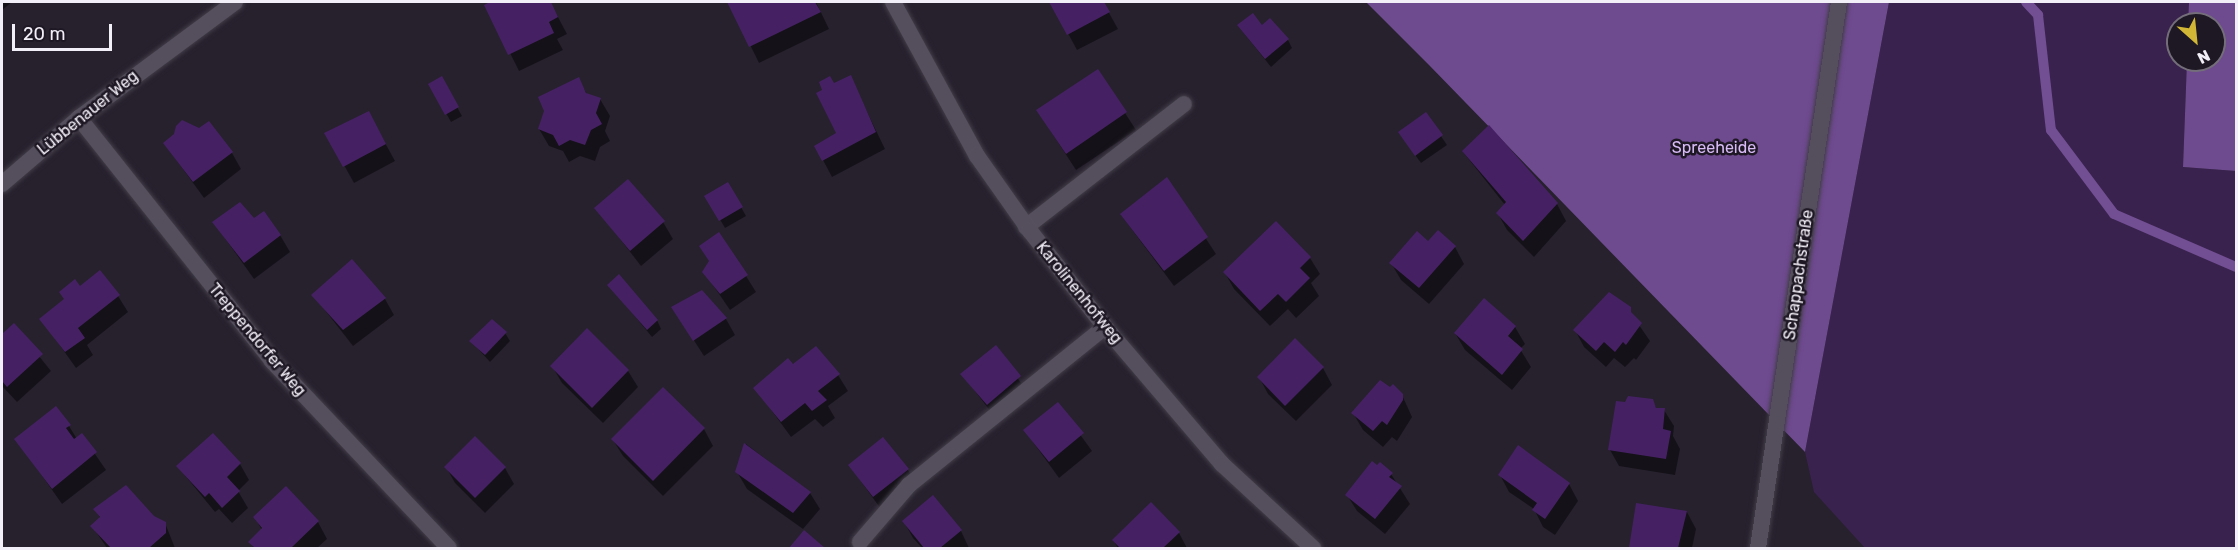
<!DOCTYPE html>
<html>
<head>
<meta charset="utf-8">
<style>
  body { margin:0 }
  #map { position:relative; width:2238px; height:550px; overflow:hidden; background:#27212e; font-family:Rubik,sans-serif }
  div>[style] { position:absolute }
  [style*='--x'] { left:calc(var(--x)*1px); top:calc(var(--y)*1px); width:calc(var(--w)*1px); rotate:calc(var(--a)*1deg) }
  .green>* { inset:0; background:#39224e }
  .forest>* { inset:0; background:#6e4a8f }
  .shadow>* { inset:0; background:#0007 }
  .stream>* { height:10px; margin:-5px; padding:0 5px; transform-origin:5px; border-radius:5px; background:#724e93 }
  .building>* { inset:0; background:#452163 }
  .roads { filter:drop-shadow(0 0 2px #423d48) drop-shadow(0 0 2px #423d48) }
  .service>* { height:16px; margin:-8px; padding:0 8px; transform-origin:8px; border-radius:8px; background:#554f5d }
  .minor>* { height:16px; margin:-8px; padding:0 8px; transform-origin:8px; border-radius:8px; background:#554f5d }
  span { translate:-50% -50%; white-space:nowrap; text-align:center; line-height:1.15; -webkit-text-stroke:5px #1e1824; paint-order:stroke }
  .street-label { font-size:16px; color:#f3eff8 }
  .park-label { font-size:16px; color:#d8bbf6 }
  .frame { position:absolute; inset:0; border:3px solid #f3eff8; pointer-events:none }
  .north { position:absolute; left:2166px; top:12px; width:60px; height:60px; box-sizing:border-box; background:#1e1824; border:2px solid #736e79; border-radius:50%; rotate:153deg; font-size:16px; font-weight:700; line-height:24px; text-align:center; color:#f3eff8 }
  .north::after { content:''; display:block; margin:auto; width:21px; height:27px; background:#d2b736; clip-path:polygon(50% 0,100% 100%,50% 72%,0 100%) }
  .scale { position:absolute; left:12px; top:24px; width:100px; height:27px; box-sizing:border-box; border:3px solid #f3eff8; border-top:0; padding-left:8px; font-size:18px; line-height:21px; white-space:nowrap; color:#f3eff8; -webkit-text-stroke:4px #1e1824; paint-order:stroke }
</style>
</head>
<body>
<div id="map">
  <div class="green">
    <div style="clip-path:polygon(1889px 2px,2189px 2px,2188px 24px,2178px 24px,2178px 60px,2187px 60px,2183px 167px,2236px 171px,2236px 548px,1865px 548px,1814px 492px,1805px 452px)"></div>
  </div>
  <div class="forest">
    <div style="clip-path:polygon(1366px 2px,1889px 2px,1805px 452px,1429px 65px)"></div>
    <div style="clip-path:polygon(2189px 2px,2236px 2px,2236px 171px,2183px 167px,2187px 60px,2214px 60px,2214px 24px,2188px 24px)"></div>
  </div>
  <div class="shadow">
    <div style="clip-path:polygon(2px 2px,12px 2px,2px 10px)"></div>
    <div style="clip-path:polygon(494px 2px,550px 2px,567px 34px,557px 39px,563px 50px,519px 71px,486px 5px)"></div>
    <div style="clip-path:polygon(729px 2px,816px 2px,829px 29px,759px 63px)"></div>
    <div style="clip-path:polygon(1051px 2px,1103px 2px,1118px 29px,1077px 50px)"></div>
    <div style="clip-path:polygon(1238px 26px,1262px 28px,1288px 40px,1292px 48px,1271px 67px)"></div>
    <div style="clip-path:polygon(1098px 71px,1136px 130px,1076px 170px,1048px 127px)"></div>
    <div style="clip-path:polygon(850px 77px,885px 149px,832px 177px,816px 147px,838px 134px,833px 85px)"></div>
    <div style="clip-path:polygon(441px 78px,462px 116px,451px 122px,430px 85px)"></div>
    <div style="clip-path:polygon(578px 79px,587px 94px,600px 99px,610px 116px,605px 131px,610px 141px,600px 147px,595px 161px,580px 156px,569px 162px,563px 151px,549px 146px,539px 129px)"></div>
    <div style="clip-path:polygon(1426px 114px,1447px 145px,1421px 163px,1405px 141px)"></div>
    <div style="clip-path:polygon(378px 130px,395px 161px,354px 183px,326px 133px)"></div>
    <div style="clip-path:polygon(164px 143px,232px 153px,241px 169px,204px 198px)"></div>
    <div style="clip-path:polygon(1463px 152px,1557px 204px,1566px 221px,1534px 257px,1507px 230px,1498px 214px,1505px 205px)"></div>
    <div style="clip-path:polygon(1167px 179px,1216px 254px,1174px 286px,1121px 215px)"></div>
    <div style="clip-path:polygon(728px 184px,746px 216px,725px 228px,706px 196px)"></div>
    <div style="clip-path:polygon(596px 208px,663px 222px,673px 239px,641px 266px)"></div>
    <div style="clip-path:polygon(253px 220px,280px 235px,290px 252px,254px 279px,214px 223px)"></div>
    <div style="clip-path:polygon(1455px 247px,1464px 264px,1429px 304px,1401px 280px,1391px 263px)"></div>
    <div style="clip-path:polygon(1310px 258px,1320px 274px,1311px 283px,1319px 296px,1296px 318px,1288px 309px,1270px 326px,1234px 289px,1225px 273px)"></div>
    <div style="clip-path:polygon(710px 262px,746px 276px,756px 292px,730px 310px,704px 272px)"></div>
    <div style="clip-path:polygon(609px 285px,657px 320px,661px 329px,652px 337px)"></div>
    <div style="clip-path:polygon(79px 288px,118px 296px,128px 312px,87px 345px,93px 355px,76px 368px,41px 319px)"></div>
    <div style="clip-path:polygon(313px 295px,385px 299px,394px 315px,353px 346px)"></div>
    <div style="clip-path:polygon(1484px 300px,1515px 327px,1525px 344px,1520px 349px,1531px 367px,1512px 390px,1465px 350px,1455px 333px)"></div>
    <div style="clip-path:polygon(1624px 303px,1650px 341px,1636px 360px,1634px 358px,1625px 367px,1614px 358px,1606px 367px,1584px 347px,1575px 330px)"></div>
    <div style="clip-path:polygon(673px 308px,726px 319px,735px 335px,704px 356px)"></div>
    <div style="clip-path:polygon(14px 325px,51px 371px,17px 402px,2px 386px,2px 336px)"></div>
    <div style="clip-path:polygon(587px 330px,628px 371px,638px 387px,603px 423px,562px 383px,552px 366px)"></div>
    <div style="clip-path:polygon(505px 333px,510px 341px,490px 362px,471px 341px)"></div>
    <div style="clip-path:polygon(995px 347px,1029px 394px,997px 420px,962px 374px)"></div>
    <div style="clip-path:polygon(792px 366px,838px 375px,848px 391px,828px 406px,835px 418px,823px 427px,815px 419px,791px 437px,755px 388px)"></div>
    <div style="clip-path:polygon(1323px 368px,1332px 385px,1296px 421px,1268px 394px,1259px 377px)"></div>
    <div style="clip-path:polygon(1402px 395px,1412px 417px,1397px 441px,1392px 437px,1383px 447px,1363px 430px,1353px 413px)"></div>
    <div style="clip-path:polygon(1652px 401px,1657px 409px,1664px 410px,1674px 426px,1673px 436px,1680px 449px,1675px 475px,1619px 466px,1610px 450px)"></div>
    <div style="clip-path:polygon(1058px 404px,1092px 451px,1059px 478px,1025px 431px)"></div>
    <div style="clip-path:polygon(69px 426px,77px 439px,82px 435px,106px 470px,62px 504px,16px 439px)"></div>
    <div style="clip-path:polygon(704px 429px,713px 446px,663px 496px,623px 456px,613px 440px)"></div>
    <div style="clip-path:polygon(746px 444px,810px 493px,820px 509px,803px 529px,747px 489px,737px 472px)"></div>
    <div style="clip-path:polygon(240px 464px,249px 480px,238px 491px,248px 508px,232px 523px,219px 509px,215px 512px,178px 467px)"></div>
    <div style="clip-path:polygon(850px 466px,908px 470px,917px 486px,883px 512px)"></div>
    <div style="clip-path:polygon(446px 467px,505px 468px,514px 484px,485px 513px,455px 483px)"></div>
    <div style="clip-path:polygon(1377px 467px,1391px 474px,1410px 504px,1385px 534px,1357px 511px,1347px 495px)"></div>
    <div style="clip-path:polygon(1500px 475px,1569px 484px,1578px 501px,1555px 535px,1543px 527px,1534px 509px,1509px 492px)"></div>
    <div style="clip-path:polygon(933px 497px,961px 531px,969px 548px,922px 548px,913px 538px,904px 522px)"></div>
    <div style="clip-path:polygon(1151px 504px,1179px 533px,1187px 548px,1118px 548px,1113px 540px)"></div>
    <div style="clip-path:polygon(1637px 505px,1687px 512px,1696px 529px,1692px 548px,1631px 548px)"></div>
    <div style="clip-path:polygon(95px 510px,153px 517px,165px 523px,175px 548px,107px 548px,92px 526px,101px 519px)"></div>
    <div style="clip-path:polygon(255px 518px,318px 522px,327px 539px,317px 548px,254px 548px,250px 542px,262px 530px)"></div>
  </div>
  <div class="stream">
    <div style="--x:2026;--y:2;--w:18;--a:47"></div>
    <div style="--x:2038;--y:15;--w:116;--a:83.6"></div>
    <div style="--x:2051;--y:130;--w:105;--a:53.1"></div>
    <div style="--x:2114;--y:214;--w:133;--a:23.5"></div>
  </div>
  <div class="building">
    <div style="clip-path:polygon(490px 2px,551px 2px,558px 17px,549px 22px,554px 33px,508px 55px,484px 5px)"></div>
    <div style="clip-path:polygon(727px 2px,815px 2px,821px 12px,749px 47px)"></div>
    <div style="clip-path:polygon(1049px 2px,1104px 2px,1110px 12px,1067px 35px)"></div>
    <div style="clip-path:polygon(1253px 13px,1262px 25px,1270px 18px,1289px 39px,1265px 59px,1237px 25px)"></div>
    <div style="clip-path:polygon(1098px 69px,1127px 112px,1066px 154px,1036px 110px)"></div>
    <div style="clip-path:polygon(851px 75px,876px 132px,822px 161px,814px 146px,836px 133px,816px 93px,822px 90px,819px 82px,830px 76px,834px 83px)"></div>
    <div style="clip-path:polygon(442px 76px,459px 107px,445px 115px,428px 84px)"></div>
    <div style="clip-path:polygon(579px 77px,586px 93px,601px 98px,596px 113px,602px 124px,591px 130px,585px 145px,570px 140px,559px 146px,553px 135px,538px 129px,544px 111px,538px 97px)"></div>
    <div style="clip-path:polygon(369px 111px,386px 144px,343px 167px,324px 133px)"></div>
    <div style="clip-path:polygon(1426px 112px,1443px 135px,1415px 156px,1398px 132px)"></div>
    <div style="clip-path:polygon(182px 120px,199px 128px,209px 121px,233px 152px,193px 182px,163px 143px,174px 134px,176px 126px)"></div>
    <div style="clip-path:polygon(1489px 125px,1558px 203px,1523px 241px,1496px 213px,1506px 202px,1462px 151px)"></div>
    <div style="clip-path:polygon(1167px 177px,1208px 237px,1164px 271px,1120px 214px)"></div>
    <div style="clip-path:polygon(628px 179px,665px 221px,630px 251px,594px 208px)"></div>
    <div style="clip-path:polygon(728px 182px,743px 207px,719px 221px,704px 196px)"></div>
    <div style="clip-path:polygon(240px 202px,254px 218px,264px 211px,281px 235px,244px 263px,212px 222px)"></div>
    <div style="clip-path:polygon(1276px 221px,1311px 257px,1300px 268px,1310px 278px,1286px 302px,1278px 294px,1260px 311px,1223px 272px)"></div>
    <div style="clip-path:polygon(1438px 230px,1456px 246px,1419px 288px,1389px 263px,1417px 231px,1428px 241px)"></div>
    <div style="clip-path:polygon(719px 232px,748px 275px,720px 294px,702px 272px,709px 261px,699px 246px)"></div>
    <div style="clip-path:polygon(352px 259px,386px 298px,343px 330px,311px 295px)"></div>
    <div style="clip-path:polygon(100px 270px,120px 295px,78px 328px,85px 338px,65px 352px,39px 319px,64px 299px,59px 292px,75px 279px,80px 286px)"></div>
    <div style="clip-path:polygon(619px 274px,658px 320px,647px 330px,607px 285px)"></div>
    <div style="clip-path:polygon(702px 290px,727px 318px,693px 341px,671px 307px)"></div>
    <div style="clip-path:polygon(1609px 292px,1631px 307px,1631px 312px,1642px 323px,1626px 345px,1623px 342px,1615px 352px,1604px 342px,1596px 351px,1573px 330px)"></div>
    <div style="clip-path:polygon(1484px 298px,1516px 326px,1508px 336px,1523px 349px,1502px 375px,1454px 333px)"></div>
    <div style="clip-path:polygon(492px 319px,507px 332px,485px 355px,469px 341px)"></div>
    <div style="clip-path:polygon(14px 323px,43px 354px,7px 387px,2px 381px,2px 334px)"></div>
    <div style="clip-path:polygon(587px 328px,629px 370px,592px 408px,550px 366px)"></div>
    <div style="clip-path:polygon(1295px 338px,1324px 367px,1285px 406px,1257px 377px)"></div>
    <div style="clip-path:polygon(996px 345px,1021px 376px,987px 405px,960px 374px)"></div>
    <div style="clip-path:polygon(816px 346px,840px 374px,818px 391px,827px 400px,812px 411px,805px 403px,781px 422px,753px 388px,788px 358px,793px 364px)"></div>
    <div style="clip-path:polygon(1380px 380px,1390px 387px,1393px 384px,1403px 394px,1403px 400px,1387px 425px,1382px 421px,1373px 431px,1351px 413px)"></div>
    <div style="clip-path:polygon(663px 387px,705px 428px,653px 481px,611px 439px)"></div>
    <div style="clip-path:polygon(1628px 396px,1653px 399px,1656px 408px,1665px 408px,1663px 429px,1671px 431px,1666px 459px,1608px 450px,1616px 401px,1625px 402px)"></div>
    <div style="clip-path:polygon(1058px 402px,1084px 433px,1049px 462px,1023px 430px)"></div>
    <div style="clip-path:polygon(56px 406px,71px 425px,66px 428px,74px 439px,82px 433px,97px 452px,52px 489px,14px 439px)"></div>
    <div style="clip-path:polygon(213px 433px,241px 463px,227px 477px,240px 491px,222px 508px,209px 493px,205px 497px,176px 466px)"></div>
    <div style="clip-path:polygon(475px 436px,506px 467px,475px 498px,444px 467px)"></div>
    <div style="clip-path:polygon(883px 437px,909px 469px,873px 497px,848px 465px)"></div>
    <div style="clip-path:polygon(744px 443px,811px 492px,793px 513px,735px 472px)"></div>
    <div style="clip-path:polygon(1518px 445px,1570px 483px,1545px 519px,1532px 510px,1537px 503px,1498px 475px)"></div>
    <div style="clip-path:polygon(1372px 461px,1377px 465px,1380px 462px,1393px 473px,1389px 477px,1402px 486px,1375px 519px,1345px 495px)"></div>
    <div style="clip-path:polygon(126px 485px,154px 516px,166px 522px,166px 533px,149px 548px,111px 548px,90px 526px,100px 517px,93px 509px)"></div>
    <div style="clip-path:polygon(286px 486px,319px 521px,291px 548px,255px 548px,248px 542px,262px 528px,253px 517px)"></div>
    <div style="clip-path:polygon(933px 495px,962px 530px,940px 548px,924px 548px,902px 521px)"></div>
    <div style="clip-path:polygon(1151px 502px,1180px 532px,1163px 548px,1120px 548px,1112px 540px)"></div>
    <div style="clip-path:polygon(1636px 503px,1687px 511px,1678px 548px,1629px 548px)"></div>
    <div style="clip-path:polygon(804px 530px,825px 548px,789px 548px)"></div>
  </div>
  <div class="roads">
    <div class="service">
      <div style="--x:1026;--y:227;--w:200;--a:-37.9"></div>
      <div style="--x:860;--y:542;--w:75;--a:-49.3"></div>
      <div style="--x:909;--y:485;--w:252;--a:-38.9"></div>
    </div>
    <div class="minor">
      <div style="--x:893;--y:2;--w:175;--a:61.4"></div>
      <div style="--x:977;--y:156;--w:92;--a:54.8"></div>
      <div style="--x:1030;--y:231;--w:122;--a:52"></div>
      <div style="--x:1105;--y:327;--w:180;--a:49.5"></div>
      <div style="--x:1222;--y:464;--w:124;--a:42.7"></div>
      <div style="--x:79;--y:118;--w:310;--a:51.5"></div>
      <div style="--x:272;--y:361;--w:257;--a:46.6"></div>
      <div style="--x:2;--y:184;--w:101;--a:-40.6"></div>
      <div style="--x:79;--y:118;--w:194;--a:-36.6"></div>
      <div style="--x:1758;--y:548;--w:552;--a:-81.56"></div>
    </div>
  </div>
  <div class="street-label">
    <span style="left:88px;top:113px;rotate:-39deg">Lübbenauer Weg</span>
    <span style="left:1799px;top:275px;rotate:-82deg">Schappachstraße</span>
    <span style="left:1079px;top:293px;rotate:51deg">Karolinenhofweg</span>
    <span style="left:257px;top:340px;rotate:50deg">Treppendorfer Weg</span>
  </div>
  <div class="park-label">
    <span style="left:1714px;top:148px">Spreeheide</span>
  </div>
  <div class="frame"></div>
  <div class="north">N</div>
  <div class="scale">20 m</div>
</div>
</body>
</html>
